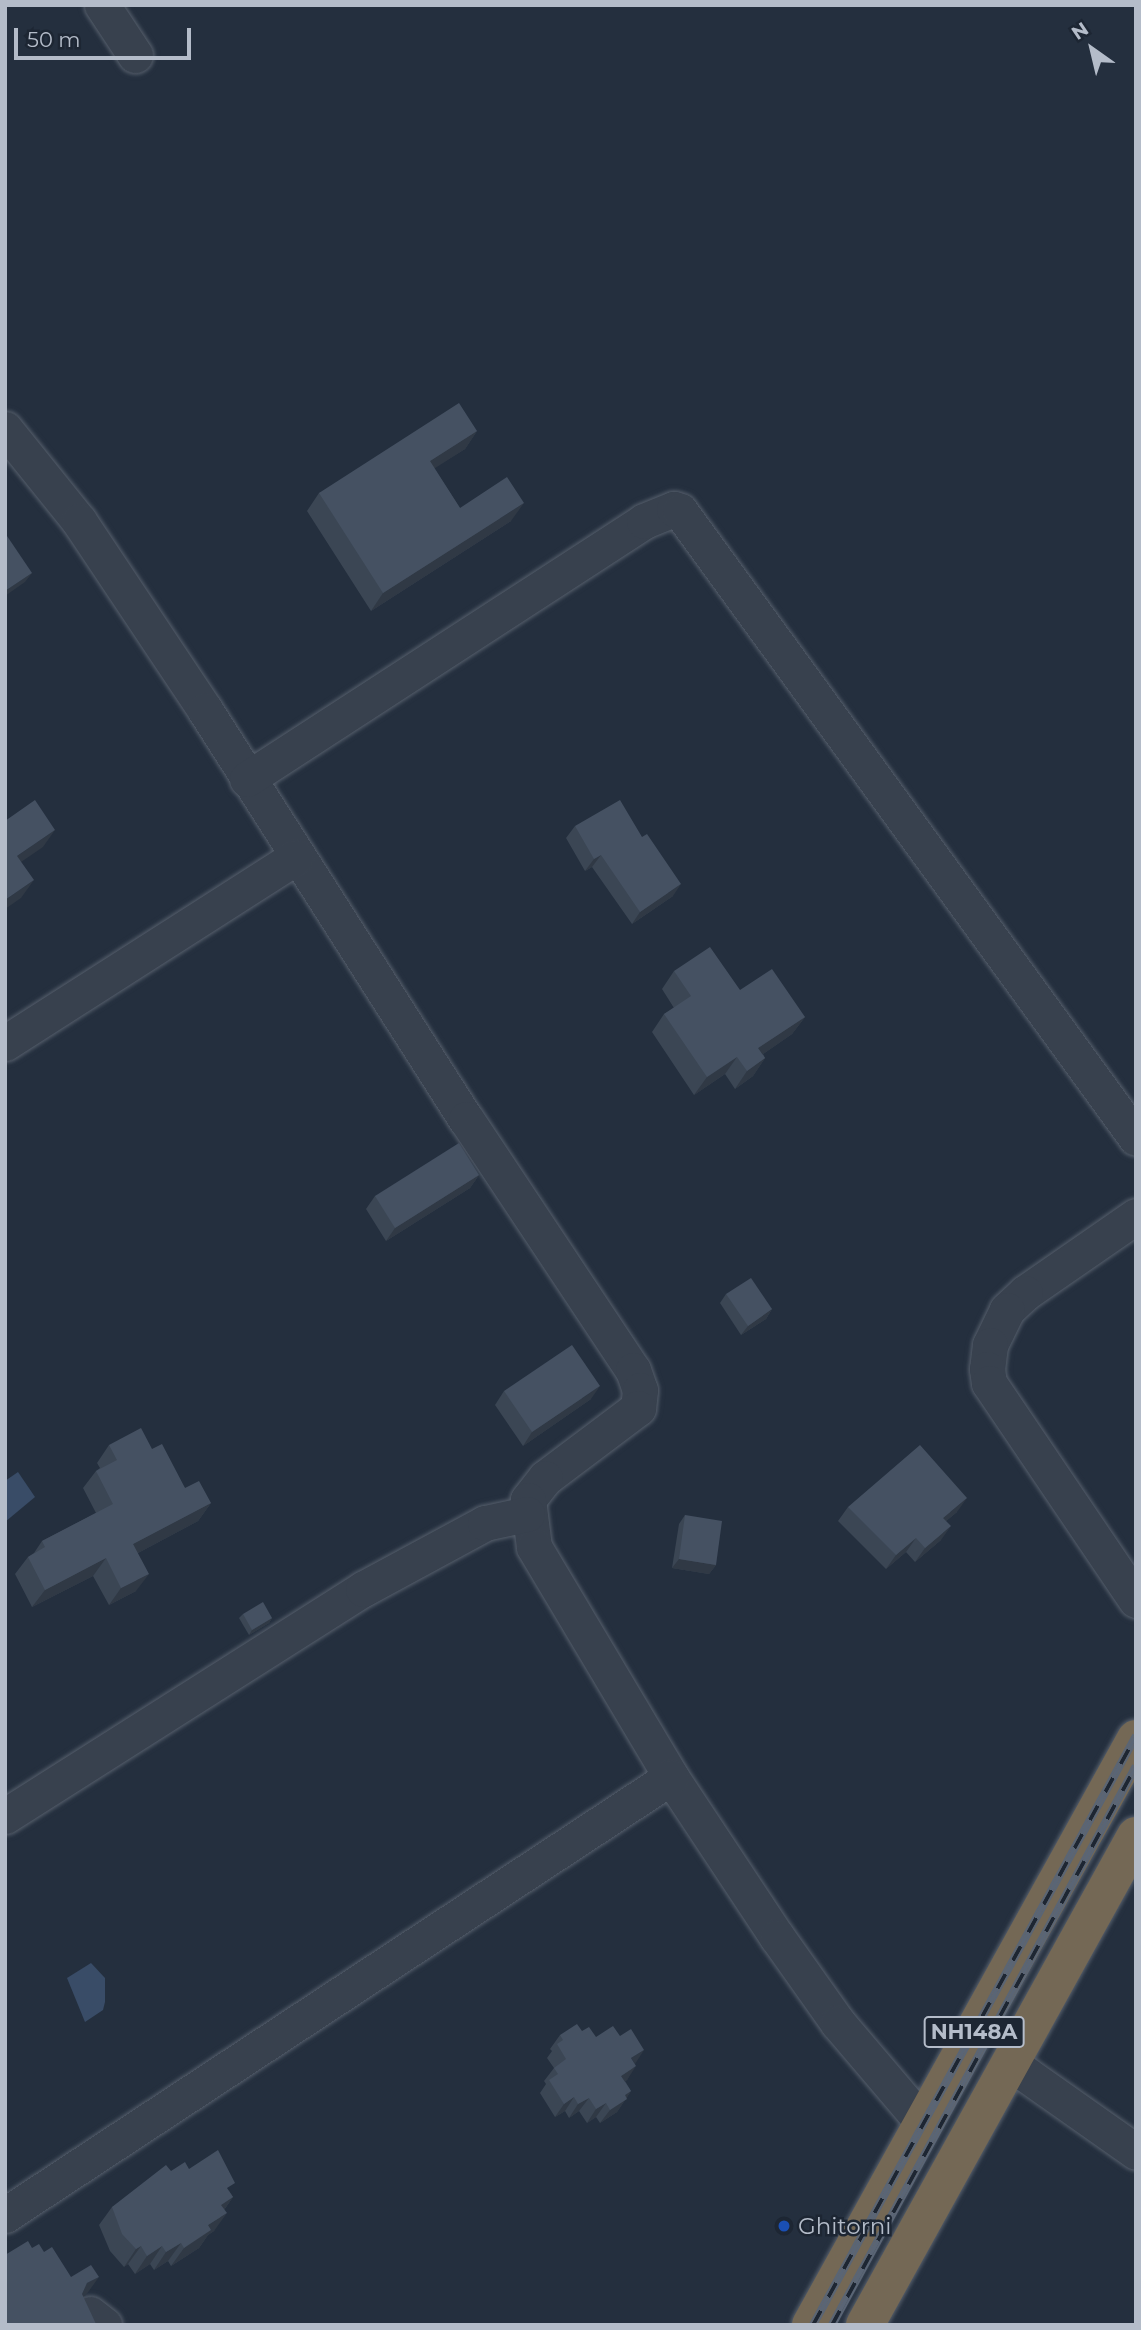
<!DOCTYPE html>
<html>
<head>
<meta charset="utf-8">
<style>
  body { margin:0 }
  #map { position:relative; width:1141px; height:2330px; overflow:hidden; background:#242f3e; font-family:Montserrat,sans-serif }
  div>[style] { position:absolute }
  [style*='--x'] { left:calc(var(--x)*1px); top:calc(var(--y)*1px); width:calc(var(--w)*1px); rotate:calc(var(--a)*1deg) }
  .water>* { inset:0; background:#394c67 }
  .roads { filter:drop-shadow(0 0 2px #565f6c) drop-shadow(0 0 2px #565f6c) }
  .minor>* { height:35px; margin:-17.5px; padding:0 17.5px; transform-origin:17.5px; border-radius:17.5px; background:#38414e }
  .highway>* { height:38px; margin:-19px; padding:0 19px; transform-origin:19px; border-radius:19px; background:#746855 }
  .rail>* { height:8px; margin-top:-4px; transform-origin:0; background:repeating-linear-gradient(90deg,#1d2633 0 16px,#5a6575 0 32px); box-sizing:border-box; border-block:2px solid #5a6575 }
  .wall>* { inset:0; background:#3b4654 }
  .shaded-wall>* { inset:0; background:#303945 }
  .building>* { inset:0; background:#455162 }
  .dots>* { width:19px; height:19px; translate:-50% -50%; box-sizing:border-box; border:4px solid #1d2633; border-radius:50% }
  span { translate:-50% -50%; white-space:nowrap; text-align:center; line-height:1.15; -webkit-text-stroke:5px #1d2633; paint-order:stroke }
  .shield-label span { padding:2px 5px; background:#1d2633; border:2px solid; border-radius:5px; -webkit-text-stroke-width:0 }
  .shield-label { font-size:21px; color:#b4bcc9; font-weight:700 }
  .poi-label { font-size:23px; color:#b4bcc9 }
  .left { translate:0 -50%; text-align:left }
  .frame { position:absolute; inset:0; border:7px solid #b4bcc9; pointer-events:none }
  .north { position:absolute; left:1057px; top:14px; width:70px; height:70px; -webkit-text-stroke:5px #1d2633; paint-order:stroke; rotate:326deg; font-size:19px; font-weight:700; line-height:28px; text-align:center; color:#b4bcc9 }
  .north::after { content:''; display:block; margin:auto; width:24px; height:32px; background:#b4bcc9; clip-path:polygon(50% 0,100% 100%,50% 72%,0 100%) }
  .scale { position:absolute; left:14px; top:28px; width:177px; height:32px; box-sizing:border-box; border:4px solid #b4bcc9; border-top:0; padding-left:9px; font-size:21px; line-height:24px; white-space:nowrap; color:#b4bcc9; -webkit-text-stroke:5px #1d2633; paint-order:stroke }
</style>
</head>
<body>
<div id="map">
  <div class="water">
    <div style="clip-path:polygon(18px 1472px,35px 1497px,5px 1522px,5px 1481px)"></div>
    <div style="clip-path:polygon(91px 1963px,105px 1978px,105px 2002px,103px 2010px,85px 2022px,67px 1978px)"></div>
  </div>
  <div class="roads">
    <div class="minor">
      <div style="--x:102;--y:5;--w:60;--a:56.6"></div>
      <div style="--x:5;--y:429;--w:118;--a:51.2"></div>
      <div style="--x:79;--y:521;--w:227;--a:56.3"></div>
      <div style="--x:205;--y:710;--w:485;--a:57.5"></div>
      <div style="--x:466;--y:1119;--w:301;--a:56.4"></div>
      <div style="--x:633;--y:1370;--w:21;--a:71"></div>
      <div style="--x:640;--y:1390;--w:18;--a:96"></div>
      <div style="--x:638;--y:1408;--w:116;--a:143"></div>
      <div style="--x:545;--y:1478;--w:28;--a:128"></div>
      <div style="--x:528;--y:1500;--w:47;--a:82.7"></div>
      <div style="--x:534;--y:1547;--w:268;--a:59.2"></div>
      <div style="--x:671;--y:1777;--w:192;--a:56.5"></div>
      <div style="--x:777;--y:1937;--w:105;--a:54.7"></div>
      <div style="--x:838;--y:2023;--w:131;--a:49.6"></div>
      <div style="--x:247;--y:779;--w:473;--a:-33"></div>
      <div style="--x:644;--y:521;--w:32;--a:-22"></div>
      <div style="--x:674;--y:509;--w:6;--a:18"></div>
      <div style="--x:680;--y:511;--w:775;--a:53.97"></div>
      <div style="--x:5;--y:1043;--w:345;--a:-32.6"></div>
      <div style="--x:1136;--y:1216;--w:135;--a:145.3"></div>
      <div style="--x:1025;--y:1293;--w:25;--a:137"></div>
      <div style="--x:1007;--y:1310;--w:39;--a:116"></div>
      <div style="--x:990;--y:1345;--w:24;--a:97"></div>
      <div style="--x:987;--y:1369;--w:14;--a:82"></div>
      <div style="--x:989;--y:1383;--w:262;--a:55.9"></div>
      <div style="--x:5;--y:1816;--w:424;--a:-32.4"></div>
      <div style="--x:363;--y:1589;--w:139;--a:-28.4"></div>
      <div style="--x:485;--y:1523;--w:43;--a:-12.1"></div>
      <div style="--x:1010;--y:2063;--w:154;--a:35.2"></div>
      <div style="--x:5;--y:2215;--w:797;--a:-33.33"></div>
      <div style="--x:90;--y:2314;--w:18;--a:38"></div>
    </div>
    <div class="highway">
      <div style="--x:811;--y:2325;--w:670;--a:-60.99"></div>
      <div style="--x:865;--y:2325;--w:559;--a:-61.01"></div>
    </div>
  </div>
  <div class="rail">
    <div style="--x:813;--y:2325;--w:672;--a:-61.26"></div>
    <div style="--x:832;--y:2325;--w:636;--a:-61.46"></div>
  </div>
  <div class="wall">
    <div style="clip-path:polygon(477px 431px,465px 449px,434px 468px,460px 508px,511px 521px,371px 611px,307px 511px,319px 493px)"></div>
    <div style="clip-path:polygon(575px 826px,673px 896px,632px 924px,592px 867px,585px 871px,566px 838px)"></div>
    <div style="clip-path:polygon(674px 971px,740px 990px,805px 1017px,792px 1034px,763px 1054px,765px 1058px,753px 1076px,735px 1089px,725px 1074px,694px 1095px,652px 1032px,664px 1014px,674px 1008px,662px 989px)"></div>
    <div style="clip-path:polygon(479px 1175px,470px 1188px,386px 1241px,366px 1209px,375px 1196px)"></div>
    <div style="clip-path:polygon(726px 1294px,772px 1309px,766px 1319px,741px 1335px,720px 1303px)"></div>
    <div style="clip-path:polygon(504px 1391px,591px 1399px,523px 1446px,495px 1405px)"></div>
    <div style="clip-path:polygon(109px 1445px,152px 1449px,185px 1488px,211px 1503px,198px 1521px,138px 1553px,136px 1591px,109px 1605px,93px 1576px,32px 1607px,15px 1574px,28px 1557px,34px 1553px,42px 1541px,96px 1513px,83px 1488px,96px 1471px,100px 1468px,97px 1463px)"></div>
    <div style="clip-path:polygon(848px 1507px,957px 1512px,946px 1521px,941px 1540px,915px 1562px,906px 1552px,886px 1569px,838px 1521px)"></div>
    <div style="clip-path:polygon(685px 1515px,716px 1565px,709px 1574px,672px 1568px,679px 1524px)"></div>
    <div style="clip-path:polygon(243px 1614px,272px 1618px,269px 1623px,249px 1635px,239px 1618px)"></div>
    <div style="clip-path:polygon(582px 2031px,596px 2037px,635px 2064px,627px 2080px,625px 2081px,631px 2091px,617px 2112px,600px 2123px,596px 2117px,587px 2123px,579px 2111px,569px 2118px,565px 2111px,555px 2117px,540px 2093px,546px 2084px,544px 2081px,554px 2068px,547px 2058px,552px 2051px,550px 2049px,560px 2035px)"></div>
    <div style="clip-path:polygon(171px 2171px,229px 2191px,233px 2197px,224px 2210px,214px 2231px,208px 2235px,199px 2248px,171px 2266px,168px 2261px,154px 2270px,150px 2264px,135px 2274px,128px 2264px,124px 2267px,110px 2251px,99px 2225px,112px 2207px)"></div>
  </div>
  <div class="shaded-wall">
    <div style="clip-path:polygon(477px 431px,465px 449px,418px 479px,430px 461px)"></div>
    <div style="clip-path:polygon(524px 503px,511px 521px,371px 611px,383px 593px)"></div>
    <div style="clip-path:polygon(32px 573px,25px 582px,5px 596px,5px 591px)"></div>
    <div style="clip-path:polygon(55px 830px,43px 847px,5px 873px,17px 856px)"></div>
    <div style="clip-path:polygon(601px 855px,592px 867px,585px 871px,594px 859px)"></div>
    <div style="clip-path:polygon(34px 880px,21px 898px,5px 909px,5px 900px)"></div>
    <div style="clip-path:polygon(681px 884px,673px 896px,632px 924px,640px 912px)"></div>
    <div style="clip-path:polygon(805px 1017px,792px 1034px,746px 1066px,758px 1048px)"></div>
    <div style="clip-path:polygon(737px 1057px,725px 1074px,694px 1095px,707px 1077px)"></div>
    <div style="clip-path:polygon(765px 1058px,753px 1076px,735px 1089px,747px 1071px)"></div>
    <div style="clip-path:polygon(479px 1175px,470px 1188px,386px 1241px,395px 1228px)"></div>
    <div style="clip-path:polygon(772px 1309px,766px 1319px,741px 1335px,748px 1326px)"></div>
    <div style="clip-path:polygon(600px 1386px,591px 1399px,523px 1446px,532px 1432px)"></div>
    <div style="clip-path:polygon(967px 1498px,957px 1512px,934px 1531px,943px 1518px)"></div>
    <div style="clip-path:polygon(211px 1503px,198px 1521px,121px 1562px,133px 1544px)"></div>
    <div style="clip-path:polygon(951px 1526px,941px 1540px,915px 1562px,925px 1548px)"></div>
    <div style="clip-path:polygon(916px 1538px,906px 1552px,886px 1569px,896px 1555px)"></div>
    <div style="clip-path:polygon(106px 1558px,93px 1576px,32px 1607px,45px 1590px)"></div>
    <div style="clip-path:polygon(679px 1559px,716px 1565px,709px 1574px,672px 1568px)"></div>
    <div style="clip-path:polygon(149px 1574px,136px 1591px,109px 1605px,121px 1588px)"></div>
    <div style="clip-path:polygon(272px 1618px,269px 1623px,249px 1635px,252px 1630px)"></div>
    <div style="clip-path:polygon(644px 2050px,635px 2064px,631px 2058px)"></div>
    <div style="clip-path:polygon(636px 2066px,627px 2080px,612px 2089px,621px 2076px)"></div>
    <div style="clip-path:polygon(631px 2091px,617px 2112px,600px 2123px,610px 2110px,625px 2095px)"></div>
    <div style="clip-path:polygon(574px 2097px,565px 2111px,555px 2117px,564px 2104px)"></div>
    <div style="clip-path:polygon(589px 2098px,579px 2111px,569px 2118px,578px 2104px)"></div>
    <div style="clip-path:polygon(606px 2103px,596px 2117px,587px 2123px,596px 2109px)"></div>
    <div style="clip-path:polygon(233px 2197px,221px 2214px,221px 2205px)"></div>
    <div style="clip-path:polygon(227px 2213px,214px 2231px,208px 2235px,199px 2248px,171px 2266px,184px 2248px,208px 2225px)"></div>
    <div style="clip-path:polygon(181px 2243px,168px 2261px,154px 2270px,166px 2252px)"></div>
    <div style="clip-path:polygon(141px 2246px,128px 2264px,124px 2267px,136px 2249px)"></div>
    <div style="clip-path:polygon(162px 2246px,150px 2264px,135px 2274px,147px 2256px)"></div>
    <div style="clip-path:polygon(99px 2277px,86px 2295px,75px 2301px,87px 2283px)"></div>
  </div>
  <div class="building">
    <div style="clip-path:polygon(459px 403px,477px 431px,430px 461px,460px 508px,507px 477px,524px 503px,383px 593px,319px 493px)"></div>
    <div style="clip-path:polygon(5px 533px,32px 573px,5px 591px)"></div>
    <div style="clip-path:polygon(35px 800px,55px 830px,17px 856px,34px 880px,5px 900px,5px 821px)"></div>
    <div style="clip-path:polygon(620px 800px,642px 837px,647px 834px,681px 884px,640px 912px,601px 855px,594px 859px,575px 826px)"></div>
    <div style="clip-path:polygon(710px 947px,740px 990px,772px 969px,805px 1017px,758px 1048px,765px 1058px,747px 1071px,737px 1057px,707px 1077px,664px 1014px,691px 996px,674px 971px)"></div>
    <div style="clip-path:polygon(459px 1143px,479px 1175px,395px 1228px,375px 1196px)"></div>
    <div style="clip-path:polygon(751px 1278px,772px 1309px,748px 1326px,726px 1294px)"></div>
    <div style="clip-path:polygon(572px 1345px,600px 1386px,532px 1432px,504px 1391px)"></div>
    <div style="clip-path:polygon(141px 1428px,152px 1449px,162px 1444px,185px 1488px,199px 1481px,211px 1503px,133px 1544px,149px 1574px,121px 1588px,106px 1558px,45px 1590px,28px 1557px,45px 1547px,42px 1541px,113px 1504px,96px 1471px,117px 1460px,109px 1445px)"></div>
    <div style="clip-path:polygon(920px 1445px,967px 1498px,943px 1518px,951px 1526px,925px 1548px,916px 1538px,896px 1555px,848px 1507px)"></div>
    <div style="clip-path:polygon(685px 1515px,722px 1521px,716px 1565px,679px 1559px)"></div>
    <div style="clip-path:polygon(263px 1602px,272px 1618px,252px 1630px,243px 1614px)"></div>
    <div style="clip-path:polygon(577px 2024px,582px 2031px,589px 2027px,596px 2037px,613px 2026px,620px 2036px,631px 2029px,644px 2050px,631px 2058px,636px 2066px,621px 2076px,631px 2091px,625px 2095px,627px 2099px,610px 2110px,606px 2103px,596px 2109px,589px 2098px,578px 2104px,574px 2097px,564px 2104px,549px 2080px,558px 2074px,554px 2068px,566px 2059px,557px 2044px,563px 2040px,560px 2035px)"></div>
    <div style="clip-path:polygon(218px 2150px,235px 2183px,227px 2188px,233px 2197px,221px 2205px,227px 2213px,208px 2225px,211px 2230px,184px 2248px,181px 2243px,166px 2252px,162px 2246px,147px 2256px,141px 2246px,136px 2249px,122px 2234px,112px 2207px,166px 2165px,171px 2171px,185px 2162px,189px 2169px)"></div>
    <div style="clip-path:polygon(28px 2241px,32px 2248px,39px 2244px,44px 2252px,52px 2247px,71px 2277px,91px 2265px,99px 2277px,87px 2283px,82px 2294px,96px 2324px,5px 2325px,5px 2255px)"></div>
  </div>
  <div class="dots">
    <div style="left:784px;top:2226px;background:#1a4fb4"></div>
  </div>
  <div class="shield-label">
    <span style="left:974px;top:2032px">NH148A</span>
  </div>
  <div class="poi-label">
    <span class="left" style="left:798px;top:2226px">Ghitorni</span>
  </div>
  <div class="frame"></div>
  <div class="north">N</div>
  <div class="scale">50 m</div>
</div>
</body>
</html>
